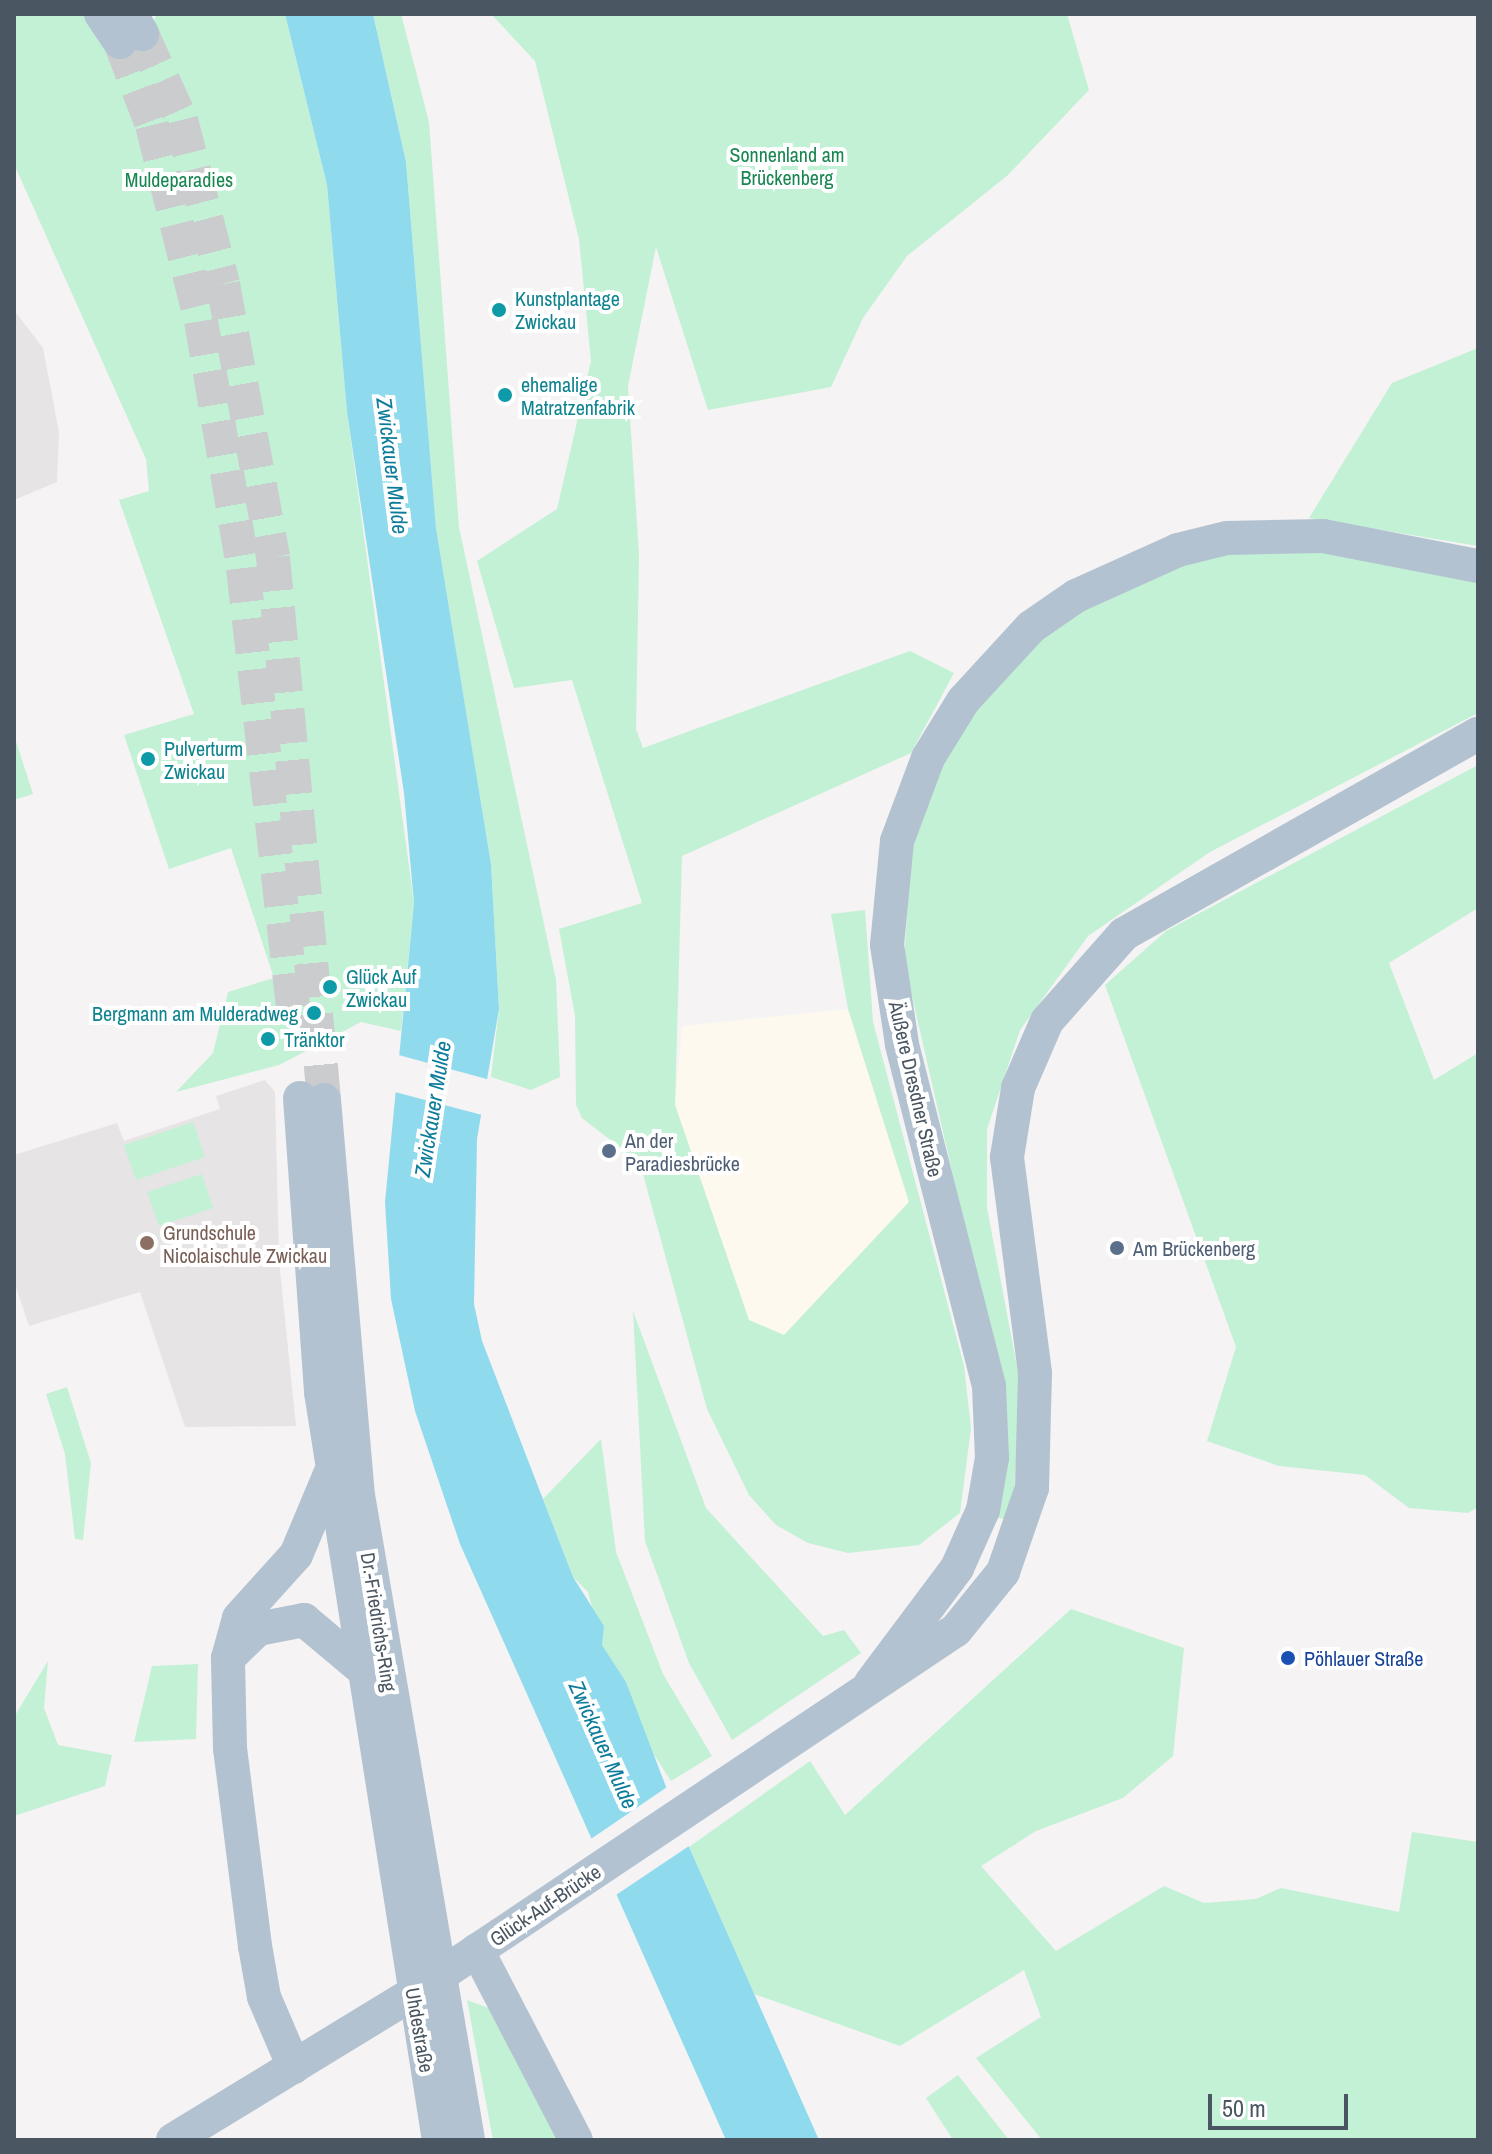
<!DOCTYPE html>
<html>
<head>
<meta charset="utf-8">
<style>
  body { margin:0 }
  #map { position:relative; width:1492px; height:2154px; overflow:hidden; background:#f5f3f3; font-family:"Archivo Narrow",sans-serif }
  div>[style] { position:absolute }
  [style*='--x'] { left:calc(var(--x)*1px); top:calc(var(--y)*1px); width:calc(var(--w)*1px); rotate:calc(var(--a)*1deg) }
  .commercial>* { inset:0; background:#fdf9ef }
  .education>* { inset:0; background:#e6e4e5 }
  .green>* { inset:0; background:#c3f1d5 }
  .water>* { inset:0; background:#90daee }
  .pier>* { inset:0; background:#f5f3f3 }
  .major-tunnel>* { height:34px; margin-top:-17px; transform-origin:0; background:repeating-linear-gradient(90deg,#caccce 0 34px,transparent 0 51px) }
  .major>* { height:34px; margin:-17px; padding:0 17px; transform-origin:17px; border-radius:17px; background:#b3c2d1 }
  .dots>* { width:22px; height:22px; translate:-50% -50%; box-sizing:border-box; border:4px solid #fff; border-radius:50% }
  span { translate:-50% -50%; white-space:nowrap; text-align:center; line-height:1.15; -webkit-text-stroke:8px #fff; paint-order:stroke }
  .park-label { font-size:20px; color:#17864f }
  .culture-label { font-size:20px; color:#0d838f }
  .left { translate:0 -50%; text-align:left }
  .right { translate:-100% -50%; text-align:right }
  .street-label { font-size:20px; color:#4a5661 }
  .service-label { font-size:20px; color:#4e5e75 }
  .education-label { font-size:20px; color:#785e54 }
  .transit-label { font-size:20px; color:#164399 }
  .water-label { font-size:22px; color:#0c7c9b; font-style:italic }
  .frame { position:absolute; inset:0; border:16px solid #4a5661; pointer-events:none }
  .scale { position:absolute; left:1208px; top:2094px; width:140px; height:36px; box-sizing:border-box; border:4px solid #4a5661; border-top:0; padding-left:10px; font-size:24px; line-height:28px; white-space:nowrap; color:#4a5661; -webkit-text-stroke:6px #fff; paint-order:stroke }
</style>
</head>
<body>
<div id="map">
  <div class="commercial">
    <div style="clip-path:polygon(848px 1009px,909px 1202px,784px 1335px,749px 1320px,675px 1105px,682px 1026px)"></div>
  </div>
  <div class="education">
    <div style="clip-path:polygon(14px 310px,43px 348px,59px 432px,57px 482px,14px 500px)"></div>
    <div style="clip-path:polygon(265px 1080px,275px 1092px,279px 1261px,296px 1426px,185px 1427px,140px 1292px,29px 1326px,14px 1281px,14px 1155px,117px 1123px,124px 1141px,220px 1109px,216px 1096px)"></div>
  </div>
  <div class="green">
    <div style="clip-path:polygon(14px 14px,91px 14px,149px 30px,157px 14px,285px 14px,327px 185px,347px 412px,414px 903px,401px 1031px,361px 1022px,279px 1065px,176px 1092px,213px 1053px,228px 992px,274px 978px,231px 848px,169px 869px,124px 735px,194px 714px,119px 500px,149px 491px,146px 459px,14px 164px)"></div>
    <div style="clip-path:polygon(373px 14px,401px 14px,429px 122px,459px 527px,556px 980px,560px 1077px,531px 1090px,491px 1077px,499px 1009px,491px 864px,436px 528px,406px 162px)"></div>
    <div style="clip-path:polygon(491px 14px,1067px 14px,1089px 90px,1008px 175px,907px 256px,863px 318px,831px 387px,708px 410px,656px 247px,628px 386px,639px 555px,636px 729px,643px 748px,910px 651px,954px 673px,911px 753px,682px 856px,675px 1105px,749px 1320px,784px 1335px,909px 1202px,848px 1009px,831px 914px,865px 910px,873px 1022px,964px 1366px,971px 1428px,960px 1513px,919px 1545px,848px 1553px,808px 1543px,776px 1525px,749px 1495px,707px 1409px,640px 1163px,582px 1118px,576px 1105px,575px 1016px,559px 929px,642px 903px,572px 680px,514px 688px,477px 561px,557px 509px,591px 361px,579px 239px,535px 61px)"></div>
    <div style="clip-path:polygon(1478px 348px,1478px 546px,1309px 518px,1392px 383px)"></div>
    <div style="clip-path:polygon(1249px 549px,1320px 550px,1478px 578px,1478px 713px,1210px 852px,1088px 936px,1020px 1030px,987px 1129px,987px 1208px,1021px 1388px,1012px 1522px,993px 1516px,993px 1351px,904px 961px,911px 853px,936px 774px,978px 702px,1065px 616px,1178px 560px)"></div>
    <div style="clip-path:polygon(14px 735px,33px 794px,14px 800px)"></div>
    <div style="clip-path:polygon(1478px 765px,1478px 908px,1389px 963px,1434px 1080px,1478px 1053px,1478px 1507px,1468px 1513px,1409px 1508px,1365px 1475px,1279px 1466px,1207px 1441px,1236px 1347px,1105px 985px,1166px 931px)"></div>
    <div style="clip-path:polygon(193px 1122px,205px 1157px,136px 1180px,124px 1145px)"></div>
    <div style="clip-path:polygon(202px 1174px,213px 1208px,159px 1226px,147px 1192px)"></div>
    <div style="clip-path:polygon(633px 1311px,706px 1508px,823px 1636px,844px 1630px,861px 1653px,732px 1740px,689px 1663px,645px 1541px)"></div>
    <div style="clip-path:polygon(67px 1387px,91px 1463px,83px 1540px,75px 1539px,65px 1454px,46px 1394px)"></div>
    <div style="clip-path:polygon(601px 1439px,616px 1552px,663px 1674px,712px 1756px,671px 1781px,642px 1736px,626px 1682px,602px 1645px,588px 1592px,573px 1577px,543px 1499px)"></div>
    <div style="clip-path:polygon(1071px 1609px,1184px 1648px,1173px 1756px,1123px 1798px,1036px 1831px,981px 1866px,1056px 1951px,1164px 1886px,1204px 1903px,1256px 1899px,1281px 1888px,1399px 1912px,1412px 1832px,1478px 1842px,1478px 2140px,1042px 2140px,976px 2058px,1041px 2017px,1024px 1970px,900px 2046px,754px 1994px,689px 1847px,810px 1761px,845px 1815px)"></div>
    <div style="clip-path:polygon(48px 1661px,44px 1708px,58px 1745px,112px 1755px,105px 1786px,14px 1816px,14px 1717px)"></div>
    <div style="clip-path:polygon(198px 1664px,196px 1739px,134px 1742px,152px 1666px)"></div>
    <div style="clip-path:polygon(467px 2000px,494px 2010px,561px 2140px,493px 2140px)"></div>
    <div style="clip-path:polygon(958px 2075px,1009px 2140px,953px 2140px,926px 2098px)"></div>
  </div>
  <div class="water">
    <div style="clip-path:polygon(285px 14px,373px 14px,406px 162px,436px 528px,491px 864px,499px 1009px,477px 1139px,474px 1304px,482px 1341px,573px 1577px,604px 1626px,602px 1645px,626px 1682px,689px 1847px,819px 2140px,726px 2140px,460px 1544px,415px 1411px,391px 1299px,385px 1202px,414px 903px,404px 793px,347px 412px,327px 185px)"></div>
  </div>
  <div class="pier">
    <div style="clip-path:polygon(395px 1054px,494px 1081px,486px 1116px,391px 1091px)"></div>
    <div style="clip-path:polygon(670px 1785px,692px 1844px,613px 1897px,588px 1841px)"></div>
  </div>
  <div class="major-tunnel">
    <div style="--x:142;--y:34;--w:94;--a:65.6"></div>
    <div style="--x:181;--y:120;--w:169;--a:75.6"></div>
    <div style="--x:223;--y:284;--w:278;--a:79.6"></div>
    <div style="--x:273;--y:557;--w:545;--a:84.63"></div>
    <div style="--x:120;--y:42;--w:89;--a:68.9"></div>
    <div style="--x:152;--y:125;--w:202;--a:76"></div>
    <div style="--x:201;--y:321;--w:251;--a:80.3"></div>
    <div style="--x:243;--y:568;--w:454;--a:83.5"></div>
  </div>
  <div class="major">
    <div style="--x:101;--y:14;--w:34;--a:56"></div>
    <div style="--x:131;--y:14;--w:23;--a:61"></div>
    <div style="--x:300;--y:1098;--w:295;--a:85.9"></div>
    <div style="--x:321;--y:1392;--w:757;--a:81.04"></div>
    <div style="--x:324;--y:1100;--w:396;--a:85.1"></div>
    <div style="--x:358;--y:1495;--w:654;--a:80.32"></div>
    <div style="--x:228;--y:1658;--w:42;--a:-44"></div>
    <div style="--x:258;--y:1629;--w:47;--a:-11.1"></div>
    <div style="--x:304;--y:1620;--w:72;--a:39.9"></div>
    <div style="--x:871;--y:1683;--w:144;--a:-53.2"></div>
    <div style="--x:957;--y:1568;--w:64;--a:-65.9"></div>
    <div style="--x:983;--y:1510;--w:53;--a:-80.2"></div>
    <div style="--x:992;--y:1458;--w:72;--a:-92.4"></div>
    <div style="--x:989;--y:1386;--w:353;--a:-104.3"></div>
    <div style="--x:902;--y:1044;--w:100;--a:-98.6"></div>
    <div style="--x:887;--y:945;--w:104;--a:-84.5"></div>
    <div style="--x:897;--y:841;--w:89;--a:-69.5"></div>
    <div style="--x:928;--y:758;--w:67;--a:-58.4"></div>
    <div style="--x:963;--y:701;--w:100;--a:-47.4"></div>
    <div style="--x:1031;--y:627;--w:55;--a:-34.6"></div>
    <div style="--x:1076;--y:596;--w:112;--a:-24.3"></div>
    <div style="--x:1178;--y:550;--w:50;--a:-13.8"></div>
    <div style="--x:1227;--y:538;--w:96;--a:-1.2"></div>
    <div style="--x:1323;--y:536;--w:158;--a:11"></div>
    <div style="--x:477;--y:1950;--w:214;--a:62.5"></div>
    <div style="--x:294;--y:2067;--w:76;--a:-113.2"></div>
    <div style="--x:264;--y:1997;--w:52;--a:-100"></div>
    <div style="--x:255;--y:1946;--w:199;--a:-97.2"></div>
    <div style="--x:230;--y:1749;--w:91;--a:-91.3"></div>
    <div style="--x:228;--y:1658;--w:41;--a:-74.6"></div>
    <div style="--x:239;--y:1618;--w:85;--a:-47.9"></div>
    <div style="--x:296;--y:1555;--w:88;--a:-67.2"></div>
    <div style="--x:173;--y:2140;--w:276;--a:-31.4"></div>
    <div style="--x:409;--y:1996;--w:658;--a:-33.79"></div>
    <div style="--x:956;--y:1630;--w:75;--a:-51"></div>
    <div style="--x:1003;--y:1572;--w:89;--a:-71"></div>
    <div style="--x:1032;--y:1488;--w:115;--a:-88.5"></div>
    <div style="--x:1035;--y:1373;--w:218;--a:-97.4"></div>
    <div style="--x:1007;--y:1157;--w:70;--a:-80.9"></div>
    <div style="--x:1018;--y:1088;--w:73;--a:-66.6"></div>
    <div style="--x:1047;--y:1021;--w:116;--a:-48.5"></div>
    <div style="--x:1124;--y:934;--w:407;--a:-29.5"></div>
  </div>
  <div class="dots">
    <div style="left:499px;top:310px;background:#0f9aa8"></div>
    <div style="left:505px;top:395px;background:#0f9aa8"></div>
    <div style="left:148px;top:759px;background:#0f9aa8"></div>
    <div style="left:330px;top:987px;background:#0f9aa8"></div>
    <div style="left:314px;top:1013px;background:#0f9aa8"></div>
    <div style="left:268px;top:1039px;background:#0f9aa8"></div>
    <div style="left:609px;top:1151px;background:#5c6f8a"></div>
    <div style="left:147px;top:1243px;background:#8d6e63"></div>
    <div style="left:1117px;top:1248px;background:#5c6f8a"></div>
    <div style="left:1288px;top:1658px;background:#1a4fb4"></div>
  </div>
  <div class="park-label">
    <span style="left:787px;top:166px">Sonnenland am<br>Brückenberg</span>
    <span style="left:179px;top:179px">Muldeparadies</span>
  </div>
  <div class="culture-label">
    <span class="left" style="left:515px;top:310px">Kunstplantage<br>Zwickau</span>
    <span class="left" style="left:521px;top:396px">ehemalige<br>Matratzenfabrik</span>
    <span class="left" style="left:164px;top:760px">Pulverturm<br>Zwickau</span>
    <span class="left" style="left:346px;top:988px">Glück Auf<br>Zwickau</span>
    <span class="right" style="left:298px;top:1013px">Bergmann am Mulderadweg</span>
    <span class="left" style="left:284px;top:1039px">Tränktor</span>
  </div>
  <div class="street-label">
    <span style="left:916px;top:1089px;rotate:77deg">Äußere Dresdner Straße</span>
    <span style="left:379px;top:1622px;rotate:81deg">Dr.-Friedrichs-Ring</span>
    <span style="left:545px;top:1905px;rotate:-34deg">Glück-Auf-Brücke</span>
    <span style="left:420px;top:2030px;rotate:80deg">Uhdestraße</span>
  </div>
  <div class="service-label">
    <span class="left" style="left:625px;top:1152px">An der<br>Paradiesbrücke</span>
    <span class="left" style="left:1133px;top:1248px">Am Brückenberg</span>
  </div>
  <div class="education-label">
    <span class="left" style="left:163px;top:1244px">Grundschule<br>Nicolaischule Zwickau</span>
  </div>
  <div class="transit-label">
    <span class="left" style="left:1304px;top:1658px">Pöhlauer Straße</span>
  </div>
  <div class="water-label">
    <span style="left:392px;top:466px;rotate:83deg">Zwickauer Mulde</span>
    <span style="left:433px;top:1109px;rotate:-81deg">Zwickauer Mulde</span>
    <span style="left:603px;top:1745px;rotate:66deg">Zwickauer Mulde</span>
  </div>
  <div class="frame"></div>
  <div class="scale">50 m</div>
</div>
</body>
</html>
